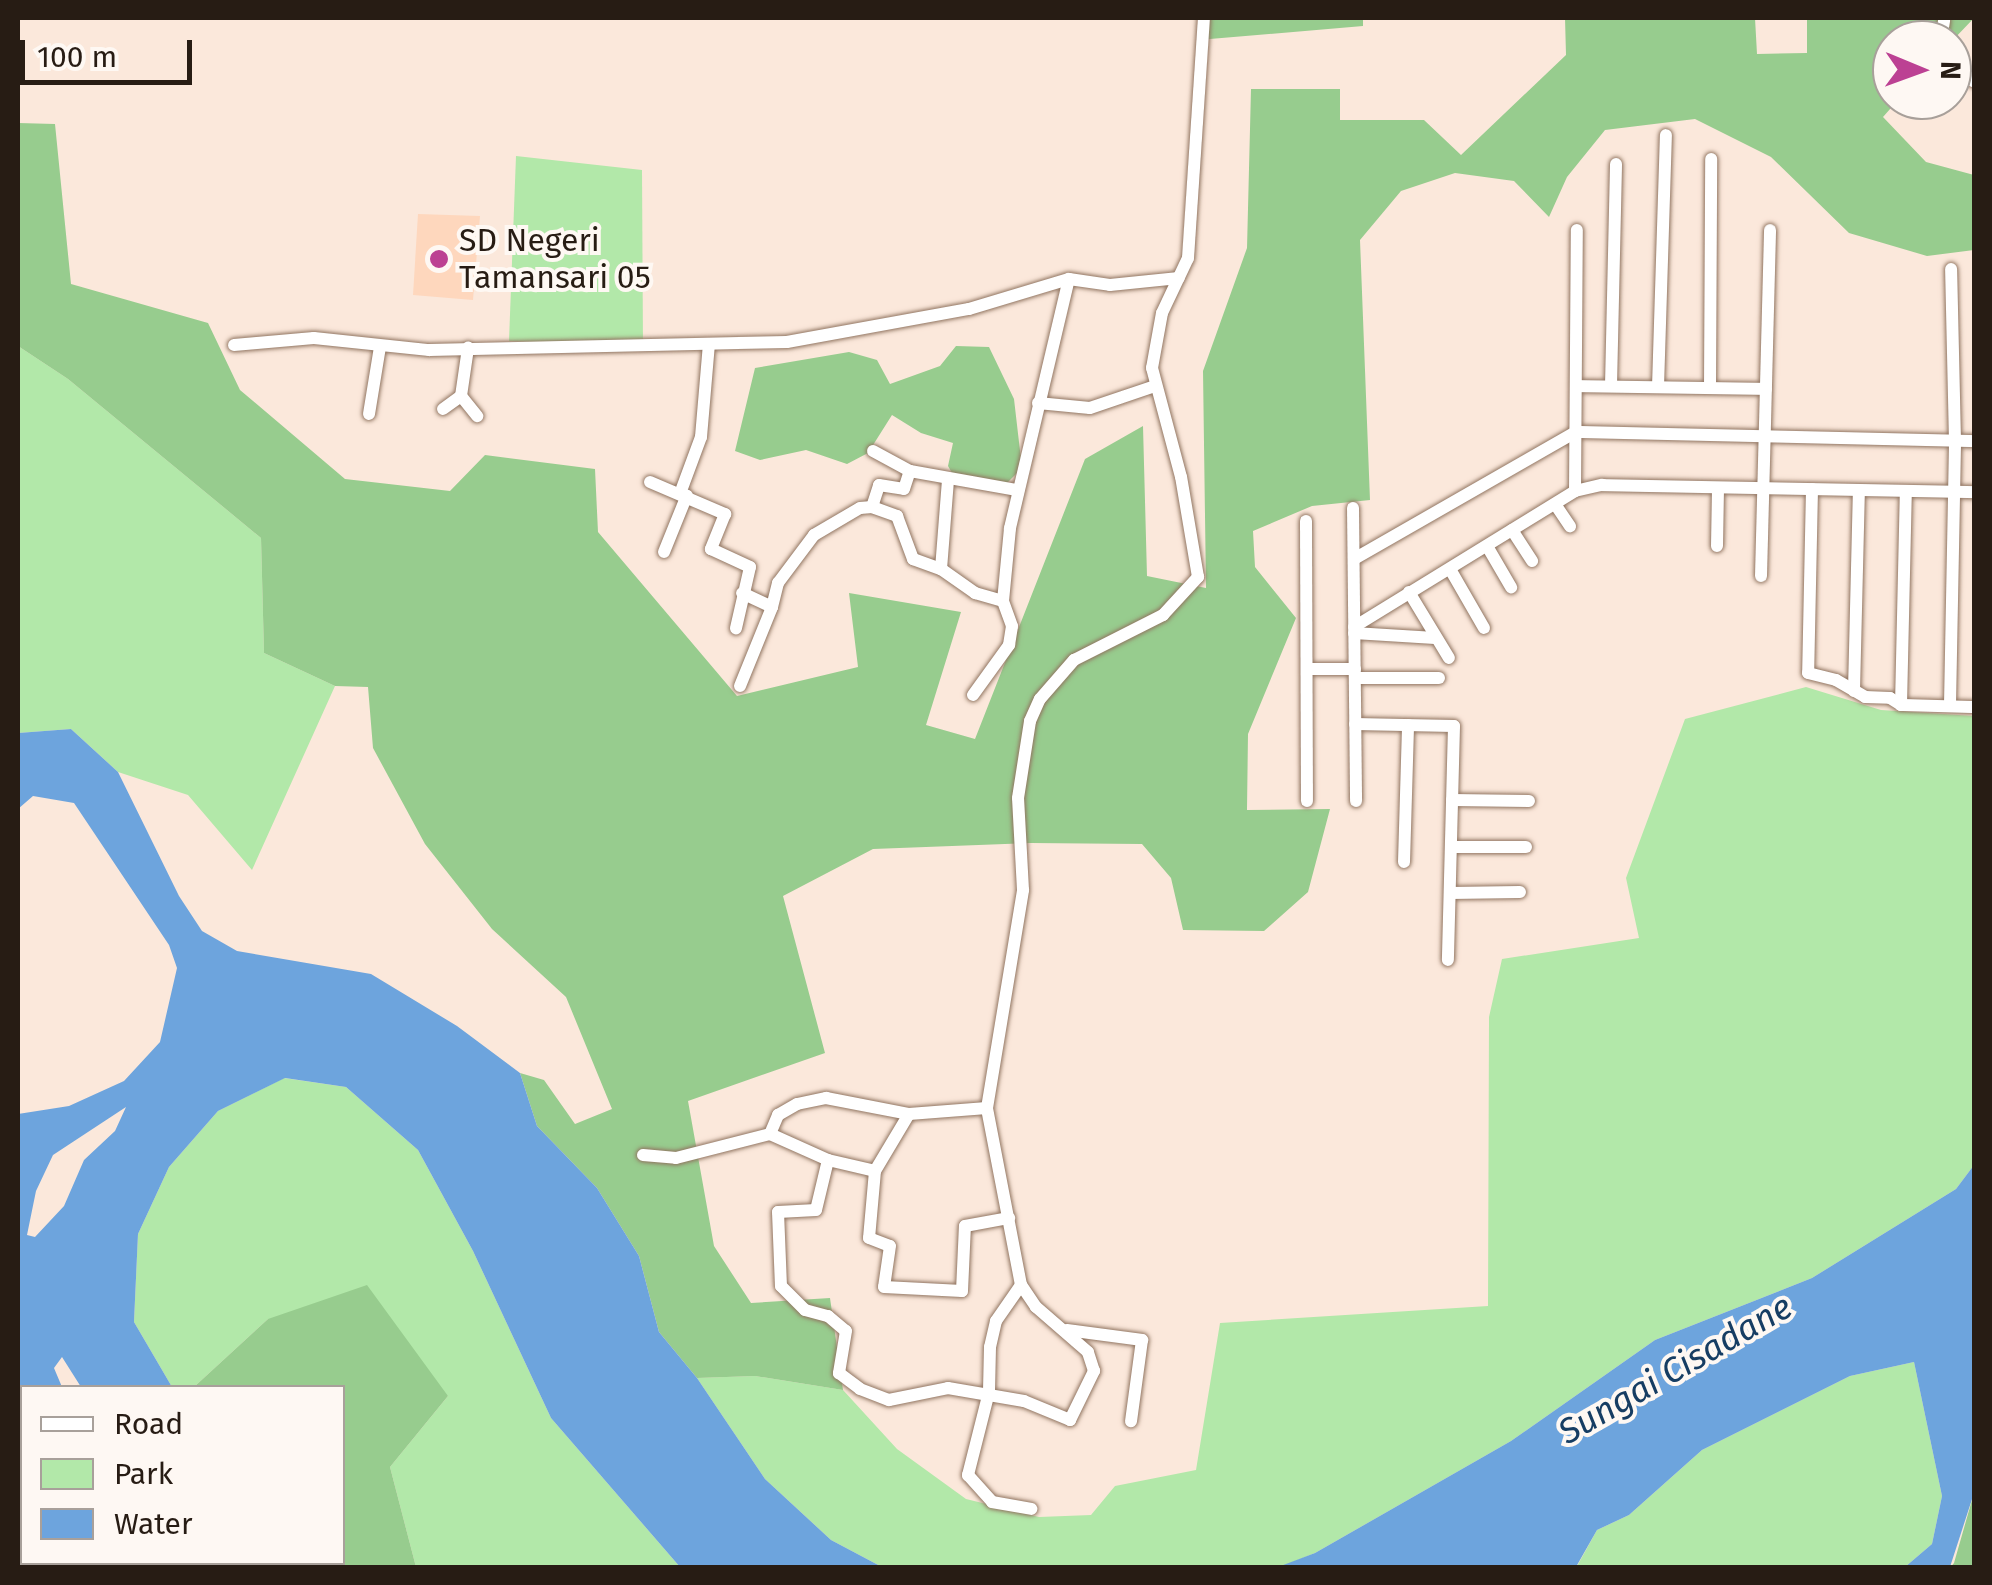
<!DOCTYPE html>
<html>
<head>
<meta charset="utf-8">
<style>
  body { margin:0 }
  #map { position:relative; width:1992px; height:1585px; overflow:hidden; background:#fbe8db; font-family:"Fira Sans",sans-serif }
  div>[style] { position:absolute }
  [style*='--x'] { left:calc(var(--x)*1px); top:calc(var(--y)*1px); width:calc(var(--w)*1px); rotate:calc(var(--a)*1deg) }
  .built>* { inset:0; background:#fed7bd }
  .green>* { inset:0; background:#b2e8a9 }
  .forest>* { inset:0; background:#97cc8e }
  .water>* { inset:0; background:#6da4dd }
  .roads { filter:drop-shadow(0 0 2px #917561) drop-shadow(0 0 2px #917561) }
  .street>* { height:12px; margin:-6px; padding:0 6px; transform-origin:6px; border-radius:6px; background:#fff }
  .dots>* { width:28px; height:28px; translate:-50% -50%; box-sizing:border-box; border:5px solid #fef8f3; border-radius:50% }
  span { translate:-50% -50%; white-space:nowrap; text-align:center; line-height:1.15; -webkit-text-stroke:8px #fef8f3; paint-order:stroke }
  .poi-label { font-size:32px; color:#271c14 }
  .left { translate:0 -50%; text-align:left }
  .water-label { font-size:35px; color:#163d63; font-style:italic }
  .frame { position:absolute; inset:0; border:20px solid #271c14; pointer-events:none }
  .legend { position:absolute; left:20px; top:1385px; width:325px; height:180px; box-sizing:border-box; background:#fef8f3; border:2px solid #a8a09a; margin:0; padding:12px 18px; list-style:none; font-size:30px; color:#271c14 }
  .legend li { display:flex; align-items:center; gap:20px; height:50px }
  .legend b { width:50px; border:2px solid #a8a09a }
  .north { position:absolute; left:1872px; top:20px; width:100px; height:100px; box-sizing:border-box; background:#fef8f3; border:2px solid #a8a09a; border-radius:50%; rotate:91deg; font-size:28px; font-weight:700; line-height:40px; text-align:center; color:#271c14 }
  .north::after { content:''; display:block; margin:auto; width:35px; height:45px; background:#bc4193; clip-path:polygon(50% 0,100% 100%,50% 72%,0 100%) }
  .scale { position:absolute; left:20px; top:40px; width:172px; height:45px; box-sizing:border-box; border:5px solid #271c14; border-top:0; padding-left:12px; font-size:30px; line-height:35px; white-space:nowrap; color:#271c14; -webkit-text-stroke:8px #fef8f3; paint-order:stroke }
</style>
</head>
<body>
<div id="map">
  <div class="built">
    <div style="clip-path:polygon(418px 214px,480px 216px,473px 300px,413px 295px)"></div>
  </div>
  <div class="green">
    <div style="clip-path:polygon(516px 156px,642px 170px,643px 347px,509px 341px)"></div>
    <div style="clip-path:polygon(18px 346px,68px 379px,261px 538px,264px 653px,335px 686px,252px 870px,188px 795px,118px 772px,71px 729px,18px 733px)"></div>
    <div style="clip-path:polygon(1806px 687px,1881px 710px,1974px 716px,1974px 1165px,1956px 1189px,1812px 1278px,1655px 1340px,1511px 1441px,1315px 1553px,1278px 1568px,882px 1567px,831px 1540px,765px 1479px,697px 1378px,755px 1376px,843px 1390px,897px 1449px,966px 1499px,1039px 1517px,1091px 1515px,1115px 1486px,1196px 1470px,1220px 1323px,1488px 1306px,1489px 1017px,1502px 959px,1639px 938px,1626px 878px,1685px 719px)"></div>
    <div style="clip-path:polygon(284px 1078px,346px 1087px,418px 1150px,473px 1251px,551px 1418px,680px 1567px,416px 1567px,390px 1467px,448px 1396px,268px 1319px,194px 1387px,172px 1387px,134px 1322px,138px 1234px,169px 1167px,218px 1111px)"></div>
    <div style="clip-path:polygon(1914px 1362px,1942px 1496px,1932px 1544px,1905px 1567px,1576px 1568px,1597px 1530px,1629px 1515px,1702px 1450px,1850px 1376px)"></div>
  </div>
  <div class="forest">
    <div style="clip-path:polygon(1200px 18px,1363px 18px,1363px 26px,1198px 40px)"></div>
    <div style="clip-path:polygon(1565px 18px,1755px 18px,1757px 54px,1807px 53px,1807px 18px,1974px 18px,1952px 41px,1892px 40px,1892px 100px,1898px 100px,1883px 117px,1926px 162px,1974px 175px,1974px 250px,1927px 256px,1849px 233px,1771px 157px,1695px 119px,1605px 130px,1567px 177px,1549px 217px,1514px 181px,1455px 173px,1401px 191px,1360px 240px,1370px 500px,1312px 506px,1253px 531px,1255px 567px,1296px 618px,1248px 734px,1247px 810px,1330px 809px,1308px 892px,1264px 931px,1183px 930px,1171px 878px,1142px 844px,1031px 843px,873px 849px,783px 896px,825px 1053px,688px 1101px,714px 1246px,751px 1303px,830px 1298px,843px 1390px,755px 1376px,697px 1378px,659px 1332px,639px 1256px,597px 1188px,537px 1126px,520px 1073px,544px 1080px,575px 1124px,612px 1109px,566px 997px,492px 929px,425px 844px,373px 748px,368px 687px,335px 686px,264px 653px,261px 538px,68px 379px,18px 346px,18px 123px,55px 124px,71px 284px,208px 323px,240px 390px,345px 479px,450px 491px,485px 455px,595px 469px,598px 532px,737px 696px,858px 667px,849px 593px,961px 612px,926px 725px,975px 739px,1085px 459px,1143px 426px,1147px 576px,1206px 588px,1203px 371px,1247px 248px,1251px 89px,1340px 89px,1340px 120px,1424px 120px,1461px 155px,1566px 55px)"></div>
    <div style="clip-path:polygon(956px 346px,989px 347px,1014px 399px,1022px 468px,1000px 490px,959px 485px,948px 466px,953px 443px,921px 433px,892px 415px,868px 453px,847px 464px,806px 450px,760px 460px,735px 451px,755px 368px,849px 352px,877px 360px,890px 384px,940px 366px)"></div>
    <div style="clip-path:polygon(367px 1285px,448px 1396px,390px 1467px,416px 1567px,207px 1567px,209px 1562px,342px 1562px,342px 1388px,194px 1387px,268px 1319px)"></div>
    <div style="clip-path:polygon(1974px 1493px,1974px 1567px,1950px 1568px,1954px 1563px)"></div>
  </div>
  <div class="water">
    <div style="clip-path:polygon(evenodd,71px 729px,118px 772px,179px 896px,202px 931px,237px 951px,371px 974px,457px 1026px,520px 1073px,537px 1126px,597px 1188px,639px 1256px,659px 1332px,697px 1378px,765px 1479px,831px 1540px,882px 1567px,680px 1567px,551px 1418px,473px 1251px,418px 1150px,346px 1087px,285px 1078px,218px 1111px,169px 1167px,138px 1234px,134px 1322px,172px 1387px,81px 1387px,62px 1357px,54px 1368px,62px 1387px,22px 1388px,22px 1562px,209px 1563px,207px 1567px,18px 1567px,18px 1114px,69px 1106px,124px 1081px,160px 1042px,177px 968px,169px 945px,74px 803px,33px 796px,18px 809px,18px 733px,71px 729px,126px 1107px,115px 1131px,84px 1160px,64px 1206px,35px 1237px,27px 1235px,36px 1191px,53px 1155px,126px 1107px)"></div>
    <div style="clip-path:polygon(1974px 1165px,1974px 1493px,1950px 1567px,1905px 1567px,1932px 1544px,1942px 1496px,1914px 1362px,1850px 1376px,1702px 1450px,1629px 1515px,1597px 1530px,1576px 1567px,1278px 1567px,1315px 1553px,1511px 1441px,1655px 1340px,1812px 1278px,1956px 1189px)"></div>
  </div>
  <div class="roads">
    <div class="street">
      <div style="--x:1941;--y:40;--w:20;--a:-81"></div>
      <div style="--x:1952;--y:65;--w:26;--a:37"></div>
      <div style="--x:1973;--y:81;--w:4;--a:-76"></div>
      <div style="--x:234;--y:345;--w:80;--a:-5"></div>
      <div style="--x:314;--y:338;--w:116;--a:6"></div>
      <div style="--x:429;--y:350;--w:358;--a:-1.3"></div>
      <div style="--x:787;--y:342;--w:185;--a:-10.3"></div>
      <div style="--x:969;--y:309;--w:104;--a:-16.7"></div>
      <div style="--x:1069;--y:279;--w:41;--a:8.3"></div>
      <div style="--x:1110;--y:285;--w:69;--a:-5.8"></div>
      <div style="--x:1576;--y:386;--w:190;--a:0.9"></div>
      <div style="--x:1611;--y:386;--w:222;--a:-88.7"></div>
      <div style="--x:1658;--y:387;--w:252;--a:-88.2"></div>
      <div style="--x:1710;--y:388;--w:229;--a:-89.7"></div>
      <div style="--x:461;--y:396;--w:26;--a:51"></div>
      <div style="--x:1038;--y:403;--w:52;--a:5.5"></div>
      <div style="--x:1090;--y:408;--w:69;--a:-18.7"></div>
      <div style="--x:443;--y:409;--w:22;--a:-36"></div>
      <div style="--x:461;--y:396;--w:49;--a:-81.7"></div>
      <div style="--x:369;--y:414;--w:68;--a:-80.7"></div>
      <div style="--x:873;--y:451;--w:42;--a:28.4"></div>
      <div style="--x:910;--y:471;--w:109;--a:10.1"></div>
      <div style="--x:650;--y:482;--w:82;--a:23.1"></div>
      <div style="--x:725;--y:514;--w:38;--a:112"></div>
      <div style="--x:711;--y:549;--w:43;--a:24.8"></div>
      <div style="--x:750;--y:567;--w:63;--a:102.9"></div>
      <div style="--x:1812;--y:489;--w:184;--a:91.2"></div>
      <div style="--x:1808;--y:673;--w:29;--a:14"></div>
      <div style="--x:1836;--y:680;--w:34;--a:30"></div>
      <div style="--x:1865;--y:697;--w:25;--a:2"></div>
      <div style="--x:1890;--y:698;--w:13;--a:32"></div>
      <div style="--x:1901;--y:705;--w:73;--a:1.6"></div>
      <div style="--x:681;--y:491;--w:58;--a:-69.7"></div>
      <div style="--x:701;--y:437;--w:93;--a:-85.1"></div>
      <div style="--x:1575;--y:491;--w:261;--a:-89.6"></div>
      <div style="--x:1555;--y:504;--w:27;--a:56"></div>
      <div style="--x:872;--y:507;--w:23;--a:-72"></div>
      <div style="--x:879;--y:485;--w:25;--a:9"></div>
      <div style="--x:904;--y:489;--w:19;--a:-72"></div>
      <div style="--x:1353;--y:508;--w:293;--a:89.4"></div>
      <div style="--x:1306;--y:521;--w:280;--a:89.8"></div>
      <div style="--x:1512;--y:530;--w:37;--a:57"></div>
      <div style="--x:1487;--y:546;--w:48;--a:59.7"></div>
      <div style="--x:1717;--y:546;--w:58;--a:-89"></div>
      <div style="--x:664;--y:552;--w:61;--a:-68"></div>
      <div style="--x:1354;--y:559;--w:256;--a:-29.8"></div>
      <div style="--x:1576;--y:432;--w:398;--a:1.3"></div>
      <div style="--x:941;--y:569;--w:88;--a:-85.5"></div>
      <div style="--x:1450;--y:569;--w:68;--a:60"></div>
      <div style="--x:1761;--y:576;--w:346;--a:-88.5"></div>
      <div style="--x:1409;--y:592;--w:77;--a:58.8"></div>
      <div style="--x:772;--y:607;--w:25;--a:-76"></div>
      <div style="--x:778;--y:583;--w:60;--a:-53.1"></div>
      <div style="--x:814;--y:535;--w:53;--a:-30.4"></div>
      <div style="--x:860;--y:508;--w:12;--a:-5"></div>
      <div style="--x:872;--y:507;--w:27;--a:20"></div>
      <div style="--x:897;--y:516;--w:46;--a:69.6"></div>
      <div style="--x:913;--y:559;--w:30;--a:20"></div>
      <div style="--x:941;--y:569;--w:42;--a:35.2"></div>
      <div style="--x:975;--y:593;--w:29;--a:16"></div>
      <div style="--x:1354;--y:627;--w:259;--a:-31.6"></div>
      <div style="--x:1575;--y:491;--w:28;--a:-13"></div>
      <div style="--x:1602;--y:485;--w:372;--a:1.1"></div>
      <div style="--x:1354;--y:633;--w:81;--a:3.5"></div>
      <div style="--x:1307;--y:669;--w:48;--a:0"></div>
      <div style="--x:1355;--y:678;--w:84;--a:0"></div>
      <div style="--x:740;--y:686;--w:85;--a:-67.9"></div>
      <div style="--x:772;--y:607;--w:33;--a:-155"></div>
      <div style="--x:1854;--y:691;--w:201;--a:-88.6"></div>
      <div style="--x:973;--y:695;--w:62;--a:-54.2"></div>
      <div style="--x:1009;--y:645;--w:19;--a:-81"></div>
      <div style="--x:1012;--y:626;--w:27;--a:-110"></div>
      <div style="--x:1003;--y:601;--w:73;--a:-84.5"></div>
      <div style="--x:1010;--y:528;--w:256;--a:-76.7"></div>
      <div style="--x:1901;--y:705;--w:214;--a:-88.7"></div>
      <div style="--x:1950;--y:705;--w:264;--a:-88.9"></div>
      <div style="--x:1955;--y:441;--w:172;--a:-91.3"></div>
      <div style="--x:1355;--y:724;--w:99;--a:1.2"></div>
      <div style="--x:1454;--y:726;--w:234;--a:91.5"></div>
      <div style="--x:1452;--y:800;--w:77;--a:0.7"></div>
      <div style="--x:1451;--y:847;--w:75;--a:0"></div>
      <div style="--x:1404;--y:862;--w:137;--a:-88.3"></div>
      <div style="--x:1450;--y:893;--w:70;--a:-0.8"></div>
      <div style="--x:909;--y:1114;--w:66;--a:120.8"></div>
      <div style="--x:875;--y:1171;--w:67;--a:95.1"></div>
      <div style="--x:869;--y:1238;--w:22;--a:21"></div>
      <div style="--x:890;--y:1246;--w:41;--a:98.3"></div>
      <div style="--x:884;--y:1287;--w:78;--a:2.9"></div>
      <div style="--x:962;--y:1291;--w:65;--a:-87.4"></div>
      <div style="--x:965;--y:1226;--w:45;--a:-10.3"></div>
      <div style="--x:770;--y:1134;--w:64;--a:24.1"></div>
      <div style="--x:828;--y:1160;--w:48;--a:13.2"></div>
      <div style="--x:643;--y:1155;--w:33;--a:5"></div>
      <div style="--x:676;--y:1158;--w:97;--a:-14.3"></div>
      <div style="--x:770;--y:1134;--w:21;--a:-67"></div>
      <div style="--x:778;--y:1115;--w:22;--a:-30"></div>
      <div style="--x:797;--y:1104;--w:30;--a:-12"></div>
      <div style="--x:826;--y:1098;--w:85;--a:10.9"></div>
      <div style="--x:909;--y:1114;--w:78;--a:-4.4"></div>
      <div style="--x:828;--y:1160;--w:51;--a:103.5"></div>
      <div style="--x:816;--y:1210;--w:38;--a:177"></div>
      <div style="--x:778;--y:1212;--w:74;--a:87.7"></div>
      <div style="--x:781;--y:1286;--w:34;--a:45"></div>
      <div style="--x:805;--y:1310;--w:24;--a:15"></div>
      <div style="--x:828;--y:1316;--w:23;--a:40"></div>
      <div style="--x:846;--y:1331;--w:43;--a:99.5"></div>
      <div style="--x:839;--y:1373;--w:26;--a:37"></div>
      <div style="--x:860;--y:1389;--w:31;--a:21"></div>
      <div style="--x:889;--y:1400;--w:60;--a:-11.5"></div>
      <div style="--x:948;--y:1388;--w:77;--a:9.7"></div>
      <div style="--x:1024;--y:1401;--w:50;--a:22.4"></div>
      <div style="--x:1070;--y:1420;--w:55;--a:-63.9"></div>
      <div style="--x:1094;--y:1371;--w:20;--a:-108"></div>
      <div style="--x:1088;--y:1352;--w:69;--a:-139.1"></div>
      <div style="--x:1036;--y:1307;--w:27;--a:-124"></div>
      <div style="--x:1021;--y:1285;--w:180;--a:-100.9"></div>
      <div style="--x:987;--y:1108;--w:221;--a:-80.6"></div>
      <div style="--x:1023;--y:890;--w:92;--a:-93.1"></div>
      <div style="--x:1018;--y:798;--w:78;--a:-81.1"></div>
      <div style="--x:1030;--y:721;--w:24;--a:-66"></div>
      <div style="--x:1040;--y:699;--w:52;--a:-48.9"></div>
      <div style="--x:1074;--y:660;--w:100;--a:-26.8"></div>
      <div style="--x:1163;--y:615;--w:52;--a:-47.4"></div>
      <div style="--x:1198;--y:577;--w:101;--a:-99.6"></div>
      <div style="--x:1181;--y:477;--w:113;--a:-104.9"></div>
      <div style="--x:1152;--y:368;--w:56;--a:-79.7"></div>
      <div style="--x:1162;--y:313;--w:61;--a:-64.7"></div>
      <div style="--x:1188;--y:258;--w:241;--a:-86.2"></div>
      <div style="--x:1021;--y:1285;--w:44;--a:124.8"></div>
      <div style="--x:996;--y:1321;--w:27;--a:103"></div>
      <div style="--x:990;--y:1347;--w:45;--a:91.3"></div>
      <div style="--x:989;--y:1392;--w:86;--a:104.2"></div>
      <div style="--x:968;--y:1475;--w:36;--a:48"></div>
      <div style="--x:992;--y:1502;--w:40;--a:10"></div>
      <div style="--x:1067;--y:1330;--w:76;--a:7.6"></div>
      <div style="--x:1142;--y:1340;--w:82;--a:97.7"></div>
    </div>
  </div>
  <div class="dots">
    <div style="left:439px;top:259px;background:#bc4193"></div>
  </div>
  <div class="poi-label">
    <span class="left" style="left:459px;top:259px">SD Negeri<br>Tamansari 05</span>
  </div>
  <div class="water-label">
    <span style="left:1675px;top:1369px;rotate:-30deg">Sungai Cisadane</span>
  </div>
  <div class="frame"></div>
  <ul class="legend">
  <li><b style="height:12px;background:#fff"></b>Road</li>
  <li><b style="height:28px;background:#b2e8a9"></b>Park</li>
  <li><b style="height:28px;background:#6da4dd"></b>Water</li>
  </ul>
  <div class="north">N</div>
  <div class="scale">100 m</div>
</div>
</body>
</html>
